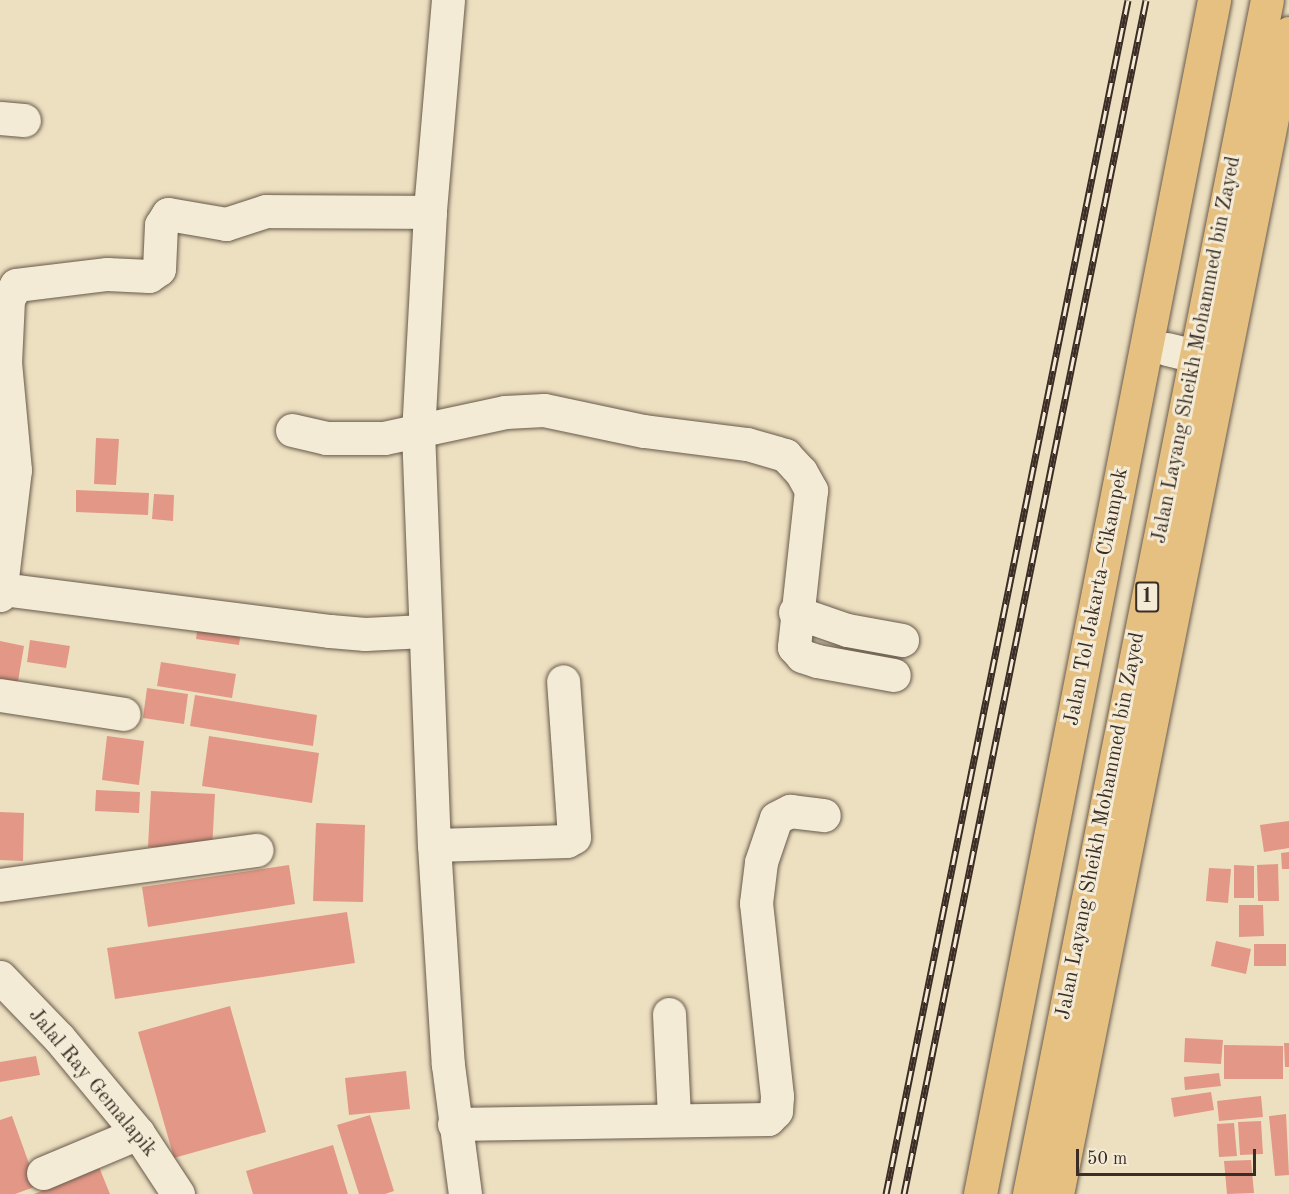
<!DOCTYPE html>
<html>
<head>
<meta charset="utf-8">
<style>
  body { margin:0 }
  #map { position:relative; width:1289px; height:1194px; overflow:hidden; background:#ede0c0; font-family:"Old Standard TT",serif }
  div>[style] { position:absolute }
  [style*='--x'] { left:calc(var(--x)*1px); top:calc(var(--y)*1px); width:calc(var(--w)*1px); rotate:calc(var(--a)*1deg) }
  .building>* { inset:0; background:#e39786 }
  .roads { filter:drop-shadow(0 0 2px #685a4c) drop-shadow(0 0 2px #685a4c) }
  .minor>* { height:33px; margin:-16.5px; padding:0 16.5px; transform-origin:16.5px; border-radius:16.5px; background:#f3ebd6 }
  .highway>* { height:33px; margin:-16.5px; padding:0 16.5px; transform-origin:16.5px; border-radius:16.5px; background:#e6c080 }
  .rail>* { height:7px; margin-top:-3.5px; transform-origin:0; background:repeating-linear-gradient(90deg,#f3ebd6 0 14px,#3b2d25 0 28px); box-sizing:border-box; border-block:2px solid #3b2d25 }
  span { translate:-50% -50%; white-space:nowrap; text-align:center; line-height:1.15; -webkit-text-stroke:6px #f3ebd6; paint-order:stroke }
  .shield-label span { padding:2px 4px; background:#f3ebd6; border:2px solid; border-radius:4px; -webkit-text-stroke-width:0 }
  .shield-label { font-size:20px; color:#3b2d25; font-weight:700 }
  .street-label { font-size:21px; color:#3b2d25 }
  .scale { position:absolute; left:1076px; top:1149px; width:180px; height:27px; box-sizing:border-box; border:3px solid #3b2d25; border-top:0; padding-left:8px; font-size:18px; line-height:21px; white-space:nowrap; color:#3b2d25; -webkit-text-stroke:4px #f3ebd6; paint-order:stroke }
</style>
</head>
<body>
<div id="map">
  <div class="building">
    <div style="clip-path:polygon(96px 438px,119px 439px,116px 485px,94px 484px)"></div>
    <div style="clip-path:polygon(76px 490px,149px 493px,148px 515px,76px 512px)"></div>
    <div style="clip-path:polygon(154px 494px,174px 495px,173px 521px,152px 519px)"></div>
    <div style="clip-path:polygon(199px 617px,242px 623px,239px 645px,196px 639px)"></div>
    <div style="clip-path:polygon(30px 640px,70px 646px,66px 668px,27px 662px)"></div>
    <div style="clip-path:polygon(0 641px,24px 646px,17px 687px,0 684px)"></div>
    <div style="clip-path:polygon(161px 662px,236px 674px,232px 698px,157px 686px)"></div>
    <div style="clip-path:polygon(147px 688px,188px 694px,184px 724px,143px 718px)"></div>
    <div style="clip-path:polygon(195px 695px,317px 715px,313px 746px,190px 726px)"></div>
    <div style="clip-path:polygon(107px 736px,144px 741px,139px 785px,102px 780px)"></div>
    <div style="clip-path:polygon(209px 736px,319px 753px,312px 803px,202px 786px)"></div>
    <div style="clip-path:polygon(96px 790px,140px 792px,139px 813px,95px 811px)"></div>
    <div style="clip-path:polygon(151px 791px,215px 794px,212px 850px,148px 847px)"></div>
    <div style="clip-path:polygon(0 812px,24px 813px,23px 861px,0 860px)"></div>
    <div style="clip-path:polygon(1289px 821px,1289px 848px,1264px 852px,1260px 825px)"></div>
    <div style="clip-path:polygon(316px 823px,365px 825px,363px 902px,313px 901px)"></div>
    <div style="clip-path:polygon(1289px 852px,1289px 869px,1282px 869px,1281px 853px)"></div>
    <div style="clip-path:polygon(1278px 864px,1279px 901px,1258px 901px,1257px 865px)"></div>
    <div style="clip-path:polygon(289px 865px,295px 904px,148px 927px,142px 887px)"></div>
    <div style="clip-path:polygon(1234px 865px,1254px 866px,1254px 898px,1234px 898px)"></div>
    <div style="clip-path:polygon(1209px 868px,1231px 869px,1228px 903px,1206px 901px)"></div>
    <div style="clip-path:polygon(1239px 905px,1263px 905px,1264px 936px,1239px 937px)"></div>
    <div style="clip-path:polygon(347px 912px,355px 963px,115px 999px,107px 948px)"></div>
    <div style="clip-path:polygon(1216px 941px,1251px 949px,1246px 974px,1211px 966px)"></div>
    <div style="clip-path:polygon(1254px 944px,1286px 944px,1286px 966px,1254px 966px)"></div>
    <div style="clip-path:polygon(230px 1006px,266px 1132px,174px 1158px,138px 1032px)"></div>
    <div style="clip-path:polygon(1185px 1038px,1223px 1040px,1221px 1064px,1184px 1062px)"></div>
    <div style="clip-path:polygon(1284px 1043px,1289px 1043px,1289px 1067px,1285px 1067px)"></div>
    <div style="clip-path:polygon(1224px 1045px,1283px 1046px,1283px 1079px,1224px 1079px)"></div>
    <div style="clip-path:polygon(36px 1056px,40px 1075px,0 1082px,0 1062px)"></div>
    <div style="clip-path:polygon(406px 1071px,410px 1109px,349px 1115px,345px 1078px)"></div>
    <div style="clip-path:polygon(1219px 1073px,1221px 1086px,1185px 1090px,1184px 1077px)"></div>
    <div style="clip-path:polygon(1211px 1092px,1214px 1110px,1174px 1117px,1171px 1098px)"></div>
    <div style="clip-path:polygon(1261px 1096px,1263px 1117px,1219px 1121px,1217px 1101px)"></div>
    <div style="clip-path:polygon(1286px 1114px,1289px 1175px,1275px 1176px,1269px 1116px)"></div>
    <div style="clip-path:polygon(370px 1115px,394px 1191px,385px 1194px,359px 1194px,337px 1125px)"></div>
    <div style="clip-path:polygon(12px 1116px,37px 1186px,15px 1194px,0 1194px,0 1120px)"></div>
    <div style="clip-path:polygon(1261px 1121px,1263px 1154px,1240px 1155px,1238px 1122px)"></div>
    <div style="clip-path:polygon(1234px 1123px,1237px 1156px,1219px 1157px,1217px 1124px)"></div>
    <div style="clip-path:polygon(333px 1145px,348px 1194px,253px 1194px,246px 1171px)"></div>
    <div style="clip-path:polygon(1251px 1160px,1254px 1193px,1227px 1194px,1224px 1161px)"></div>
    <div style="clip-path:polygon(99px 1167px,110px 1194px,34px 1194px)"></div>
  </div>
  <div class="roads">
    <div class="minor">
      <div style="--x:448;--y:0;--w:213;--a:94.9"></div>
      <div style="--x:430;--y:212;--w:219;--a:93.1"></div>
      <div style="--x:418;--y:431;--w:414;--a:87.8"></div>
      <div style="--x:434;--y:845;--w:220;--a:86.4"></div>
      <div style="--x:448;--y:1065;--w:130;--a:82.5"></div>
      <div style="--x:0;--y:118;--w:24;--a:5"></div>
      <div style="--x:1167;--y:349;--w:30;--a:14"></div>
      <div style="--x:292;--y:430;--w:35;--a:13"></div>
      <div style="--x:326;--y:438;--w:58;--a:0"></div>
      <div style="--x:384;--y:438;--w:124;--a:-12.1"></div>
      <div style="--x:505;--y:412;--w:39;--a:-3"></div>
      <div style="--x:544;--y:410;--w:102;--a:11.9"></div>
      <div style="--x:644;--y:431;--w:104;--a:7.2"></div>
      <div style="--x:747;--y:444;--w:40;--a:16"></div>
      <div style="--x:785;--y:455;--w:23;--a:47"></div>
      <div style="--x:801;--y:472;--w:21;--a:61"></div>
      <div style="--x:811;--y:490;--w:158;--a:96.2"></div>
      <div style="--x:794;--y:647;--w:12;--a:48"></div>
      <div style="--x:802;--y:656;--w:16;--a:18"></div>
      <div style="--x:817;--y:661;--w:78;--a:10.3"></div>
      <div style="--x:2;--y:589;--w:331;--a:7.3"></div>
      <div style="--x:330;--y:631;--w:35;--a:5"></div>
      <div style="--x:365;--y:634;--w:59;--a:-2.9"></div>
      <div style="--x:0;--y:595;--w:126;--a:-83.2"></div>
      <div style="--x:15;--y:470;--w:107;--a:-95.3"></div>
      <div style="--x:5;--y:363;--w:64;--a:-87.3"></div>
      <div style="--x:8;--y:299;--w:16;--a:-60"></div>
      <div style="--x:16;--y:285;--w:92;--a:-6.9"></div>
      <div style="--x:107;--y:274;--w:42;--a:2.7"></div>
      <div style="--x:149;--y:276;--w:12;--a:-35"></div>
      <div style="--x:159;--y:269;--w:44;--a:-87.4"></div>
      <div style="--x:161;--y:225;--w:13;--a:-58"></div>
      <div style="--x:168;--y:214;--w:59;--a:9.8"></div>
      <div style="--x:226;--y:224;--w:42;--a:-18"></div>
      <div style="--x:266;--y:211;--w:164;--a:0.3"></div>
      <div style="--x:795;--y:612;--w:55;--a:19.1"></div>
      <div style="--x:847;--y:630;--w:56;--a:10.3"></div>
      <div style="--x:0;--y:695;--w:125;--a:8.7"></div>
      <div style="--x:434;--y:845;--w:133;--a:-1.7"></div>
      <div style="--x:567;--y:841;--w:8;--a:-30"></div>
      <div style="--x:574;--y:837;--w:156;--a:-94"></div>
      <div style="--x:0;--y:885;--w:259;--a:-7.8"></div>
      <div style="--x:0;--y:977;--w:85;--a:46"></div>
      <div style="--x:59;--y:1038;--w:124;--a:50.3"></div>
      <div style="--x:138;--y:1133;--w:73;--a:56.7"></div>
      <div style="--x:669;--y:1014;--w:104;--a:87.2"></div>
      <div style="--x:454;--y:1124;--w:314;--a:-0.9"></div>
      <div style="--x:768;--y:1119;--w:11;--a:-45"></div>
      <div style="--x:776;--y:1111;--w:15;--a:-86"></div>
      <div style="--x:777;--y:1096;--w:194;--a:-96.2"></div>
      <div style="--x:756;--y:903;--w:41;--a:-83"></div>
      <div style="--x:761;--y:862;--w:46;--a:-71.2"></div>
      <div style="--x:776;--y:818;--w:16;--a:-27"></div>
      <div style="--x:790;--y:811;--w:34;--a:7"></div>
      <div style="--x:43;--y:1173;--w:103;--a:-22.8"></div>
    </div>
    <div class="highway">
      <div style="--x:980;--y:1194;--w:1217;--a:-78.91"></div>
      <div style="--x:1029;--y:1194;--w:1217;--a:-78.73"></div>
      <div style="--x:1057;--y:1194;--w:1184;--a:-78.7"></div>
    </div>
  </div>
  <div class="rail">
    <div style="--x:886;--y:1194;--w:1218;--a:-78.54"></div>
    <div style="--x:904;--y:1194;--w:1218;--a:-78.54"></div>
  </div>
  <div class="shield-label">
    <span style="left:1147px;top:597px">1</span>
  </div>
  <div class="street-label">
    <span style="left:1197px;top:350px;rotate:-79deg">Jalan Layang Sheikh Mohammed bin Zayed</span>
    <span style="left:1097px;top:597px;rotate:-79deg">Jalan Tol Jakarta–Cikampek</span>
    <span style="left:1101px;top:826px;rotate:-79deg">Jalan Layang Sheikh Mohammed bin Zayed</span>
    <span style="left:92px;top:1083px;rotate:50deg">Jalal Ray Gemalapik</span>
  </div>
  <div class="scale">50 m</div>
</div>
</body>
</html>
